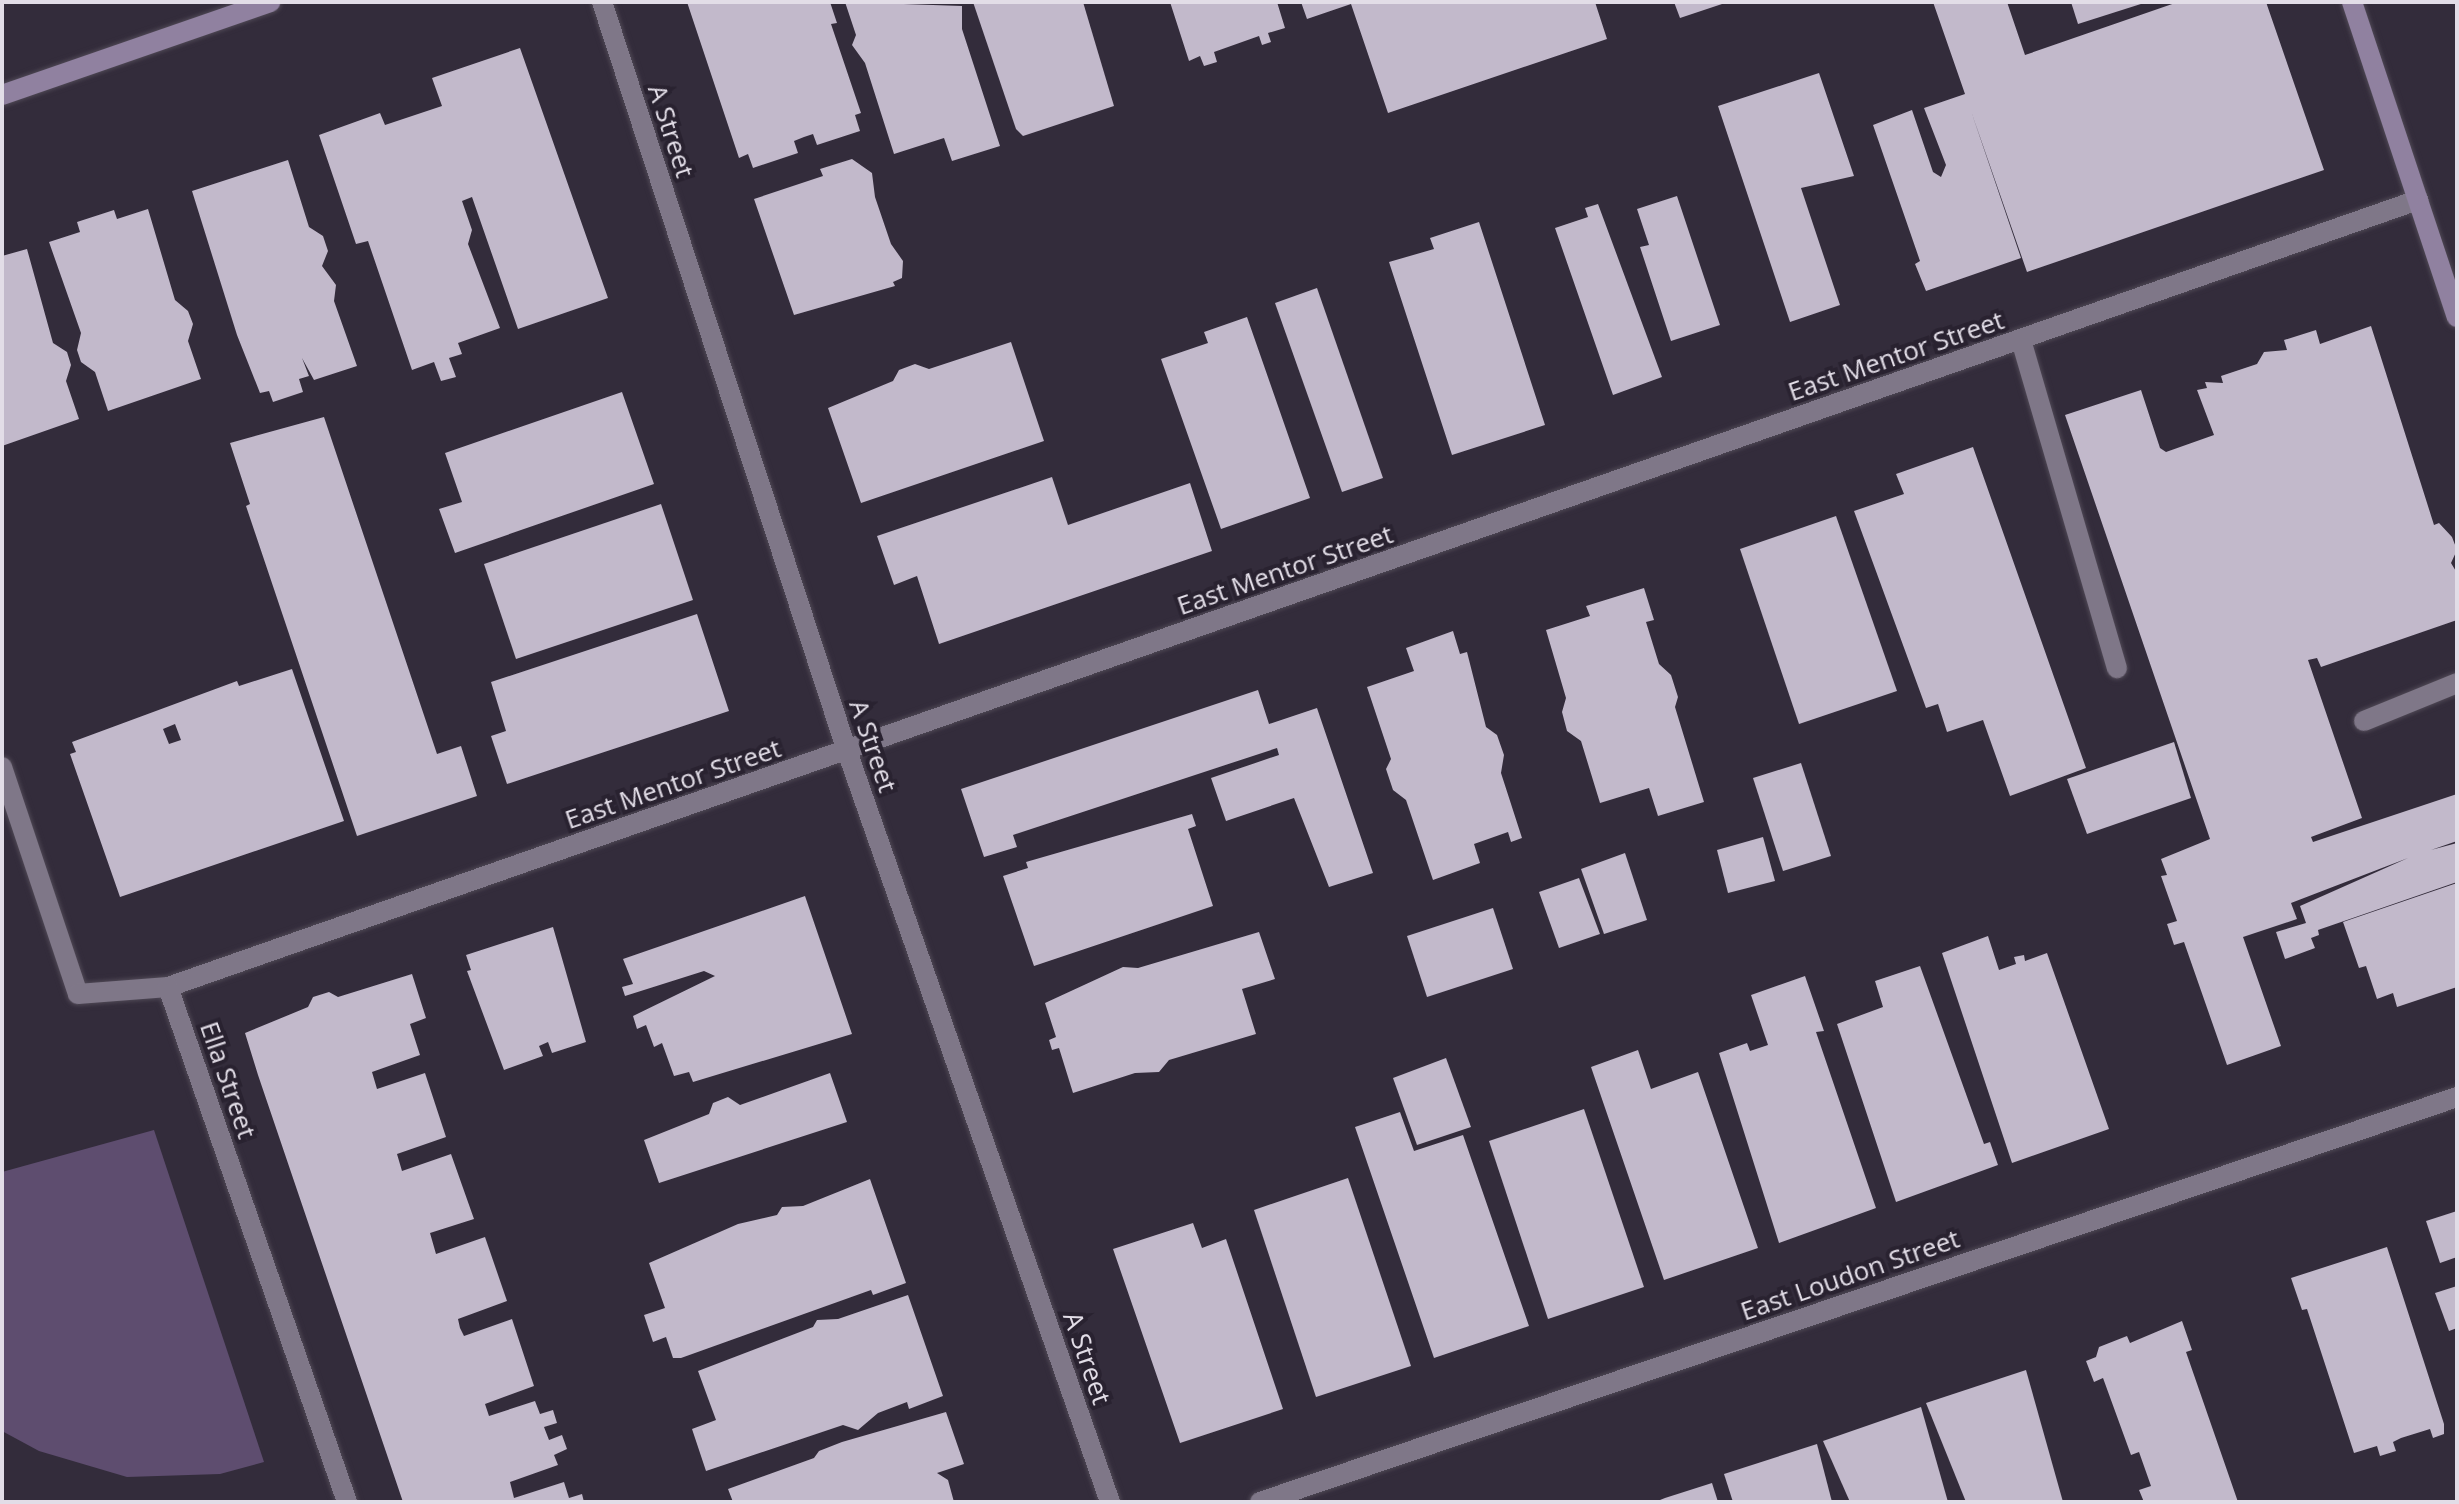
<!DOCTYPE html>
<html>
<head>
<meta charset="utf-8">
<style>
  body { margin:0 }
  #map { position:relative; width:2459px; height:1504px; overflow:hidden; background:#332c3b; font-family:"Open Sans",sans-serif }
  div>[style] { position:absolute }
  [style*='--x'] { left:calc(var(--x)*1px); top:calc(var(--y)*1px); width:calc(var(--w)*1px); rotate:calc(var(--a)*1deg) }
  .green>* { inset:0; background:#5e4d6f }
  .building>* { inset:0; background:#c2b9cb }
  .roads { filter:drop-shadow(0 0 2px #4f4855) drop-shadow(0 0 2px #4f4855) }
  .lane>* { height:20px; margin:-10px; padding:0 10px; transform-origin:10px; border-radius:10px; background:#7f7788 }
  .street>* { height:20px; margin:-10px; padding:0 10px; transform-origin:10px; border-radius:10px; background:#7f7788 }
  .secondary>* { height:20px; margin:-10px; padding:0 10px; transform-origin:10px; border-radius:10px; background:#9081a0 }
  span { translate:-50% -50%; white-space:nowrap; text-align:center; line-height:1.15; -webkit-text-stroke:8px #292230; paint-order:stroke }
  .street-label { font-size:26px; color:#e2dde7 }
  .frame { position:absolute; inset:0; border:4px solid #e2dde7; pointer-events:none }
</style>
</head>
<body>
<div id="map">
  <div class="green">
    <div style="clip-path:polygon(154px 1130px,264px 1462px,220px 1474px,127px 1477px,39px 1451px,2px 1431px,2px 1172px)"></div>
  </div>
  <div class="building">
    <div style="clip-path:polygon(687px 2px,830px 2px,837px 23px,831px 24px,861px 113px,855px 115px,860px 131px,817px 145px,813px 134px,804px 137px,794px 141px,798px 153px,753px 168px,748px 154px,739px 158px)"></div>
    <div style="clip-path:polygon(845px 2px,962px 6px,962px 29px,1000px 146px,952px 161px,944px 138px,894px 154px,865px 63px,852px 45px,856px 35px)"></div>
    <div style="clip-path:polygon(973px 2px,1083px 2px,1114px 106px,1023px 136px,1016px 129px)"></div>
    <div style="clip-path:polygon(1170px 2px,1277px 2px,1285px 28px,1268px 33px,1271px 42px,1262px 45px,1259px 36px,1214px 52px,1217px 62px,1204px 66px,1200px 56px,1189px 61px)"></div>
    <div style="clip-path:polygon(1301px 2px,1595px 2px,1607px 39px,1388px 113px,1351px 4px,1307px 19px)"></div>
    <div style="clip-path:polygon(1674px 2px,1725px 2px,1725px 3px,1680px 18px)"></div>
    <div style="clip-path:polygon(1933px 2px,2007px 2px,2025px 55px,2178px 2px,2266px 2px,2324px 170px,2027px 272px,1971px 111px,2021px 258px,1926px 291px,1915px 264px,1920px 261px,1873px 125px,1912px 110px,1933px 172px,1941px 177px,1946px 165px,1924px 108px,1965px 94px)"></div>
    <div style="clip-path:polygon(2071px 2px,2144px 2px,2144px 3px,2078px 24px)"></div>
    <div style="clip-path:polygon(520px 48px,608px 298px,518px 329px,472px 197px,462px 201px,472px 230px,468px 244px,500px 328px,458px 343px,462px 354px,449px 358px,456px 377px,441px 381px,434px 362px,412px 370px,368px 241px,356px 244px,319px 135px,380px 113px,385px 125px,442px 106px,432px 78px)"></div>
    <div style="clip-path:polygon(1819px 73px,1854px 176px,1801px 188px,1840px 305px,1790px 322px,1718px 106px)"></div>
    <div style="clip-path:polygon(852px 159px,872px 173px,875px 197px,891px 244px,903px 261px,902px 278px,893px 282px,895px 286px,794px 315px,754px 199px,823px 176px,820px 169px)"></div>
    <div style="clip-path:polygon(288px 160px,309px 227px,323px 236px,328px 251px,322px 266px,336px 285px,334px 301px,357px 366px,314px 380px,302px 358px,309px 376px,299px 379px,303px 392px,273px 402px,269px 391px,260px 393px,237px 335px,192px 191px)"></div>
    <div style="clip-path:polygon(1677px 196px,1720px 325px,1671px 341px,1640px 247px,1649px 245px,1637px 209px)"></div>
    <div style="clip-path:polygon(1598px 204px,1662px 377px,1613px 395px,1555px 228px,1588px 217px,1585px 208px)"></div>
    <div style="clip-path:polygon(148px 209px,175px 300px,188px 311px,193px 324px,188px 341px,201px 379px,108px 411px,95px 372px,81px 362px,77px 350px,81px 333px,49px 242px,80px 232px,77px 222px,114px 210px,117px 219px)"></div>
    <div style="clip-path:polygon(1479px 222px,1545px 425px,1452px 455px,1389px 262px,1434px 249px,1430px 238px)"></div>
    <div style="clip-path:polygon(27px 249px,53px 343px,67px 352px,71px 365px,66px 381px,79px 419px,2px 446px,2px 256px)"></div>
    <div style="clip-path:polygon(1317px 288px,1383px 478px,1342px 492px,1275px 303px)"></div>
    <div style="clip-path:polygon(1247px 317px,1310px 498px,1221px 529px,1161px 359px,1208px 343px,1204px 332px)"></div>
    <div style="clip-path:polygon(2371px 326px,2434px 525px,2439px 523px,2452px 537px,2457px 550px,2451px 563px,2457px 573px,2457px 620px,2321px 667px,2317px 658px,2308px 660px,2362px 818px,2311px 837px,2313px 842px,2457px 794px,2457px 841px,2431px 850px,2457px 843px,2457px 882px,2318px 930px,2319px 935px,2311px 938px,2315px 948px,2285px 959px,2276px 932px,2306px 923px,2300px 906px,2408px 858px,2291px 903px,2297px 919px,2243px 937px,2281px 1046px,2227px 1065px,2184px 942px,2174px 945px,2167px 924px,2177px 921px,2161px 876px,2167px 875px,2161px 859px,2210px 839px,2065px 415px,2141px 390px,2160px 448px,2166px 452px,2214px 435px,2197px 390px,2207px 388px,2205px 382px,2223px 383px,2221px 376px,2257px 364px,2264px 352px,2287px 350px,2284px 340px,2316px 330px,2320px 344px)"></div>
    <div style="clip-path:polygon(1011px 342px,1044px 441px,861px 503px,828px 408px,893px 381px,899px 370px,915px 364px,929px 369px)"></div>
    <div style="clip-path:polygon(622px 392px,654px 484px,455px 553px,439px 509px,462px 502px,445px 453px)"></div>
    <div style="clip-path:polygon(324px 417px,437px 754px,461px 746px,477px 796px,357px 836px,246px 506px,250px 504px,230px 443px)"></div>
    <div style="clip-path:polygon(1973px 447px,2086px 768px,2010px 796px,1983px 720px,1947px 732px,1938px 704px,1926px 708px,1854px 511px,1904px 494px,1896px 474px)"></div>
    <div style="clip-path:polygon(1052px 477px,1068px 525px,1190px 483px,1212px 551px,939px 644px,917px 576px,894px 585px,877px 536px)"></div>
    <div style="clip-path:polygon(661px 504px,693px 600px,516px 659px,484px 564px)"></div>
    <div style="clip-path:polygon(1836px 516px,1897px 691px,1799px 724px,1740px 549px)"></div>
    <div style="clip-path:polygon(1644px 588px,1654px 620px,1646px 622px,1659px 664px,1671px 675px,1678px 697px,1675px 707px,1704px 802px,1658px 816px,1649px 788px,1600px 803px,1581px 741px,1567px 731px,1562px 712px,1566px 698px,1546px 630px,1590px 616px,1586px 606px)"></div>
    <div style="clip-path:polygon(697px 614px,729px 711px,507px 784px,491px 736px,506px 731px,491px 682px)"></div>
    <div style="clip-path:polygon(1453px 631px,1460px 654px,1467px 652px,1486px 727px,1497px 735px,1504px 755px,1501px 773px,1522px 838px,1511px 842px,1508px 832px,1474px 844px,1480px 863px,1433px 880px,1406px 800px,1393px 790px,1386px 769px,1391px 759px,1367px 687px,1414px 671px,1406px 648px)"></div>
    <div style="clip-path:polygon(evenodd,292px 669px,344px 821px,120px 897px,70px 754px,76px 752px,72px 742px,237px 681px,239px 686px,292px 669px,175px 724px,181px 740px,169px 744px,163px 729px,175px 724px)"></div>
    <div style="clip-path:polygon(1258px 690px,1269px 724px,1317px 708px,1373px 873px,1329px 887px,1294px 798px,1226px 821px,1211px 778px,1279px 755px,1277px 748px,1013px 835px,1017px 847px,984px 857px,961px 789px)"></div>
    <div style="clip-path:polygon(2174px 742px,2191px 798px,2087px 834px,2067px 779px)"></div>
    <div style="clip-path:polygon(1801px 763px,1831px 856px,1783px 871px,1753px 778px)"></div>
    <div style="clip-path:polygon(1192px 814px,1196px 826px,1188px 829px,1213px 906px,1034px 966px,1003px 876px,1028px 868px,1026px 862px)"></div>
    <div style="clip-path:polygon(1763px 837px,1775px 881px,1728px 893px,1717px 850px)"></div>
    <div style="clip-path:polygon(1625px 853px,1647px 920px,1604px 934px,1581px 869px)"></div>
    <div style="clip-path:polygon(1579px 878px,1600px 934px,1559px 948px,1539px 892px)"></div>
    <div style="clip-path:polygon(2457px 883px,2457px 987px,2397px 1007px,2393px 993px,2377px 999px,2366px 966px,2359px 968px,2343px 922px)"></div>
    <div style="clip-path:polygon(805px 896px,852px 1034px,693px 1082px,689px 1072px,674px 1076px,662px 1043px,654px 1047px,646px 1025px,637px 1029px,633px 1016px,715px 976px,704px 971px,625px 996px,622px 987px,633px 984px,623px 959px)"></div>
    <div style="clip-path:polygon(1493px 908px,1513px 969px,1427px 997px,1407px 936px)"></div>
    <div style="clip-path:polygon(553px 927px,586px 1042px,552px 1053px,548px 1042px,539px 1046px,543px 1056px,504px 1070px,467px 971px,471px 970px,466px 955px)"></div>
    <div style="clip-path:polygon(1259px 932px,1275px 979px,1242px 989px,1256px 1034px,1169px 1060px,1159px 1072px,1135px 1073px,1073px 1093px,1059px 1048px,1052px 1050px,1049px 1040px,1056px 1037px,1045px 1003px,1123px 967px,1138px 968px)"></div>
    <div style="clip-path:polygon(1988px 936px,1999px 970px,2016px 964px,2014px 957px,2024px 955px,2025px 961px,2047px 953px,2109px 1129px,2012px 1163px,1942px 953px)"></div>
    <div style="clip-path:polygon(1920px 966px,1984px 1144px,1990px 1142px,1998px 1165px,1896px 1202px,1837px 1024px,1883px 1007px,1875px 981px)"></div>
    <div style="clip-path:polygon(412px 974px,426px 1018px,410px 1024px,420px 1055px,372px 1072px,377px 1089px,425px 1073px,446px 1137px,397px 1154px,402px 1171px,451px 1154px,474px 1219px,430px 1233px,436px 1254px,485px 1237px,507px 1301px,458px 1319px,460px 1328px,464px 1336px,512px 1319px,534px 1386px,485px 1404px,489px 1416px,535px 1401px,540px 1414px,553px 1410px,557px 1423px,544px 1427px,549px 1440px,562px 1435px,567px 1449px,554px 1455px,558px 1465px,510px 1482px,514px 1498px,564px 1482px,569px 1498px,582px 1494px,584px 1502px,403px 1502px,258px 1075px,245px 1033px,308px 1007px,313px 997px,329px 992px,338px 997px)"></div>
    <div style="clip-path:polygon(1805px 976px,1824px 1031px,1816px 1032px,1876px 1208px,1779px 1243px,1719px 1053px,1747px 1043px,1750px 1051px,1768px 1045px,1751px 995px)"></div>
    <div style="clip-path:polygon(1638px 1050px,1651px 1089px,1698px 1072px,1758px 1248px,1664px 1280px,1591px 1067px)"></div>
    <div style="clip-path:polygon(1446px 1058px,1471px 1127px,1417px 1145px,1393px 1078px)"></div>
    <div style="clip-path:polygon(830px 1073px,847px 1122px,659px 1183px,644px 1140px,709px 1114px,713px 1103px,728px 1097px,740px 1105px)"></div>
    <div style="clip-path:polygon(1584px 1109px,1644px 1287px,1548px 1319px,1489px 1141px)"></div>
    <div style="clip-path:polygon(1400px 1112px,1414px 1151px,1463px 1135px,1529px 1326px,1434px 1358px,1355px 1127px)"></div>
    <div style="clip-path:polygon(1348px 1178px,1411px 1366px,1316px 1397px,1254px 1210px)"></div>
    <div style="clip-path:polygon(870px 1179px,906px 1283px,873px 1295px,871px 1290px,681px 1358px,673px 1358px,666px 1337px,653px 1342px,644px 1315px,665px 1308px,649px 1263px,738px 1224px,777px 1215px,782px 1207px,803px 1206px)"></div>
    <div style="clip-path:polygon(2457px 1211px,2457px 1257px,2440px 1263px,2426px 1221px)"></div>
    <div style="clip-path:polygon(1193px 1223px,1202px 1248px,1226px 1239px,1283px 1409px,1180px 1443px,1113px 1249px)"></div>
    <div style="clip-path:polygon(2387px 1247px,2444px 1424px,2444px 1434px,2433px 1438px,2430px 1429px,2401px 1438px,2393px 1442px,2396px 1451px,2380px 1456px,2377px 1446px,2354px 1453px,2307px 1309px,2302px 1310px,2291px 1278px)"></div>
    <div style="clip-path:polygon(2457px 1286px,2457px 1328px,2449px 1331px,2435px 1293px)"></div>
    <div style="clip-path:polygon(908px 1295px,943px 1396px,909px 1409px,907px 1402px,878px 1413px,858px 1430px,843px 1425px,706px 1471px,692px 1429px,716px 1420px,698px 1371px,813px 1327px,817px 1320px,838px 1319px)"></div>
    <div style="clip-path:polygon(2182px 1321px,2192px 1350px,2186px 1352px,2238px 1502px,2144px 1502px,2139px 1490px,2151px 1486px,2139px 1452px,2131px 1455px,2103px 1378px,2094px 1382px,2086px 1361px,2096px 1357px,2099px 1347px,2127px 1336px,2130px 1343px)"></div>
    <div style="clip-path:polygon(2026px 1370px,2063px 1502px,1966px 1502px,1926px 1403px)"></div>
    <div style="clip-path:polygon(1921px 1407px,1948px 1502px,1850px 1502px,1823px 1441px)"></div>
    <div style="clip-path:polygon(946px 1412px,964px 1464px,937px 1473px,948px 1480px,954px 1502px,733px 1502px,728px 1489px,814px 1458px,819px 1451px,842px 1442px)"></div>
    <div style="clip-path:polygon(1817px 1444px,1832px 1502px,1733px 1502px,1724px 1474px)"></div>
    <div style="clip-path:polygon(1712px 1483px,1718px 1502px,1655px 1502px,1665px 1498px)"></div>
  </div>
  <div class="roads">
    <div class="lane">
      <div style="--x:2021;--y:340;--w:342;--a:73.7"></div>
      <div style="--x:2364;--y:721;--w:100;--a:-22.2"></div>
    </div>
    <div class="street">
      <div style="--x:602;--y:2;--w:788;--a:71.89"></div>
      <div style="--x:847;--y:751;--w:796;--a:70.7"></div>
      <div style="--x:2;--y:767;--w:239;--a:71.5"></div>
      <div style="--x:78;--y:994;--w:90;--a:-4.4"></div>
      <div style="--x:168;--y:987;--w:2384;--a:-19.28"></div>
      <div style="--x:168;--y:987;--w:545;--a:70.83"></div>
      <div style="--x:1260;--y:1502;--w:1264;--a:-18.69"></div>
    </div>
    <div class="secondary">
      <div style="--x:2352;--y:2;--w:332;--a:71.6"></div>
      <div style="--x:2;--y:95;--w:284;--a:-19.1"></div>
    </div>
  </div>
  <div class="street-label">
    <span style="left:671px;top:131px;rotate:72deg">A Street</span>
    <span style="left:1896px;top:356px;rotate:-19deg">East Mentor Street</span>
    <span style="left:1285px;top:570px;rotate:-19deg">East Mentor Street</span>
    <span style="left:873px;top:746px;rotate:71deg">A Street</span>
    <span style="left:673px;top:784px;rotate:-19deg">East Mentor Street</span>
    <span style="left:228px;top:1080px;rotate:71deg">Ella Street</span>
    <span style="left:1850px;top:1275px;rotate:-19deg">East Loudon Street</span>
    <span style="left:1087px;top:1358px;rotate:71deg">A Street</span>
  </div>
  <div class="frame"></div>
</div>
</body>
</html>
